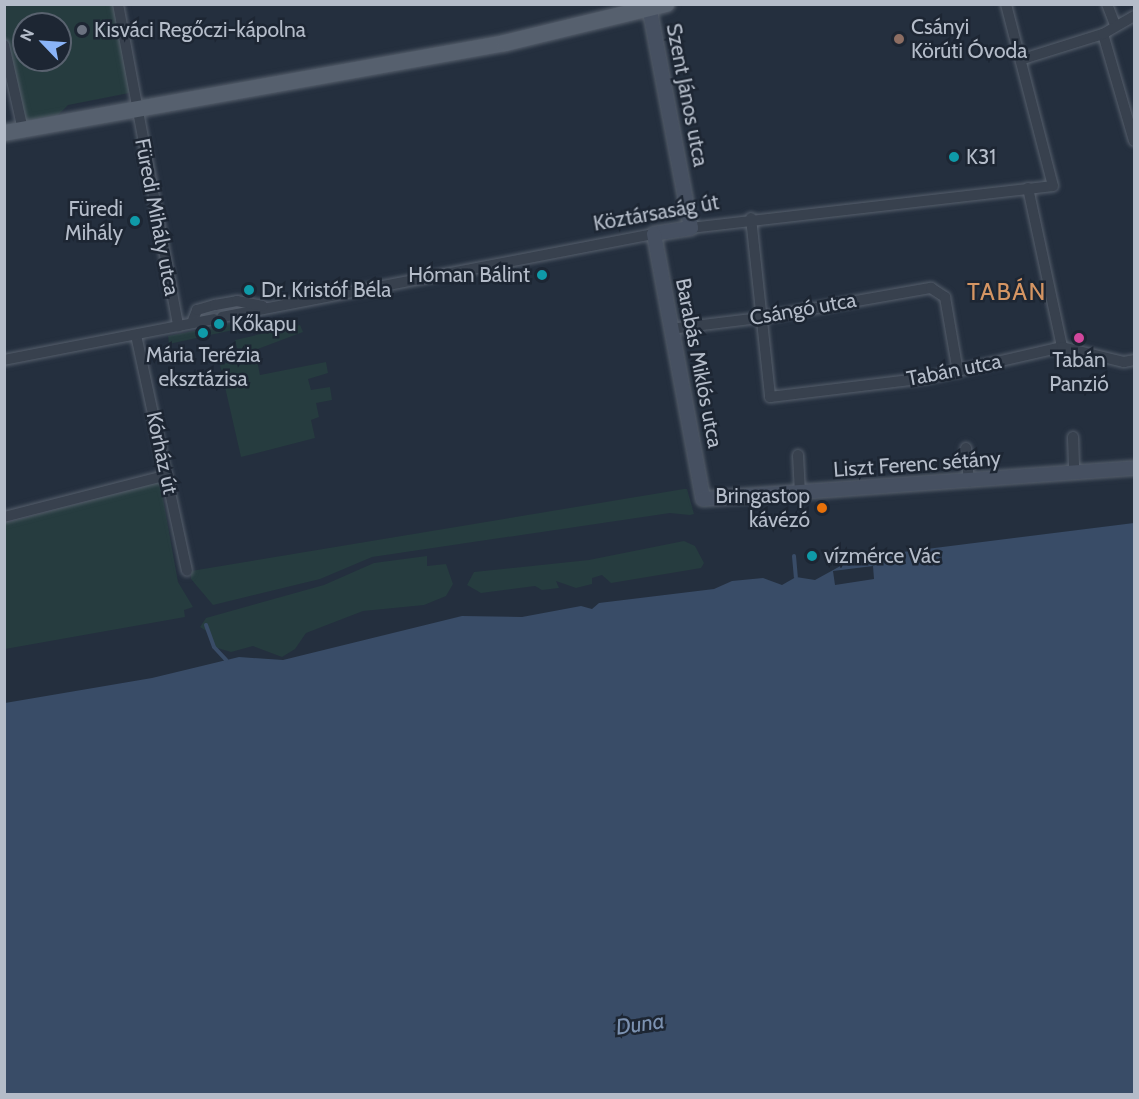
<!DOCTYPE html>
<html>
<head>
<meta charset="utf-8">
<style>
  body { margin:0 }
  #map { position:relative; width:1139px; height:1099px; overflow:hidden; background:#242f3e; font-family:Cabin,sans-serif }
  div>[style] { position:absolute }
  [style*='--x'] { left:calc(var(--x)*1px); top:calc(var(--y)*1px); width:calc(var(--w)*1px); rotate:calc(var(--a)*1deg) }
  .green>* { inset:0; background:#263c3f }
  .water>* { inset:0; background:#394c67 }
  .pier>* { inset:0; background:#242f3e }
  .stream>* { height:4px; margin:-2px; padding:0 2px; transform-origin:2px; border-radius:2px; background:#394c67 }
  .roads { filter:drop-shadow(0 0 2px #565f6c) drop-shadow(0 0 2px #565f6c) }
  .street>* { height:10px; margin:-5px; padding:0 5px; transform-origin:5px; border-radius:5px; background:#38414e }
  .secondary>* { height:14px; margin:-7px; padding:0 7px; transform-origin:7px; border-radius:7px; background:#465061 }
  .primary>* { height:16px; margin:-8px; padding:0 8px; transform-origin:8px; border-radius:8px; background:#56606e }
  .dots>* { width:16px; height:16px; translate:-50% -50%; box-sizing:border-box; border:3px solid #1d2633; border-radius:50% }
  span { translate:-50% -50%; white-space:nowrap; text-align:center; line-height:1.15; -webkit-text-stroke:5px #1d2633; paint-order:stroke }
  .poi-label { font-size:21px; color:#b4bcc9 }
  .left { translate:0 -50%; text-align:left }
  .right { translate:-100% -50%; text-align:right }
  .street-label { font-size:21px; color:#b4bcc9 }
  .water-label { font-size:22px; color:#7c92b1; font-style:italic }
  .quarter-label { font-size:24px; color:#d59563; letter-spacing:1.5px }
  .frame { position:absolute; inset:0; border:6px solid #b4bcc9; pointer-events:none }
  .north { position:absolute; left:12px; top:12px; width:60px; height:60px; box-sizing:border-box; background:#1d2633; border:2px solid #59626f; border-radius:50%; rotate:295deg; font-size:16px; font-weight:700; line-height:24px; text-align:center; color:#b4bcc9 }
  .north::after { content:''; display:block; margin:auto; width:21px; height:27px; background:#8ab4f8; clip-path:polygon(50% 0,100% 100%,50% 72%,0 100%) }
</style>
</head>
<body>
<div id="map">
  <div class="green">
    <div style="clip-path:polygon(evenodd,4px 5px,118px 5px,134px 92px,68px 105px,57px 116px,22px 122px,5px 45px,4px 5px,24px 24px,60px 24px,60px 60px,24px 60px,24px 24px)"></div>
    <div style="clip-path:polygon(230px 324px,233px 330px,169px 344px,168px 336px)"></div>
    <div style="clip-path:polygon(300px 325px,303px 332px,255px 350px,260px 375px,326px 362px,328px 373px,308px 379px,311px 390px,330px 387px,332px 400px,316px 403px,319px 417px,311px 420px,315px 438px,241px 457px,220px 365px,240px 359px,235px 340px)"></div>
    <div style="clip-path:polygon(160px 482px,178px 582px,193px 607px,184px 610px,185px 617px,5px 649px,5px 523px)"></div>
    <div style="clip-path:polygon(684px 489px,687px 489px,694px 514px,690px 515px,670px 513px,372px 557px,320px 579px,213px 605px,191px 579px,191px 571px)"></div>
    <div style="clip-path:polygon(684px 541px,695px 546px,704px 563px,701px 568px,611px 583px,602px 575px,592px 578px,592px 584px,576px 588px,556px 581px,559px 588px,542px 590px,535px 586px,481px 593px,467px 585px,474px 572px,589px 560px)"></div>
    <div style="clip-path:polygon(427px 556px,427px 566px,446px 564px,453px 584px,446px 596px,424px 605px,363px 611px,306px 633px,295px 649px,282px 657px,253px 646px,231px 652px,214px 647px,208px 632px,200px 627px,206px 618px,324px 585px,374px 563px)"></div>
  </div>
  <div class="water">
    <div style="clip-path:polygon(1134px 523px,1134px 1094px,5px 1094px,5px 703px,152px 678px,239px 657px,283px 660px,462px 616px,522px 617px,581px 606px,592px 609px,599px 603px,714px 589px,732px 581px,763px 578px,782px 585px,796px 577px,815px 580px,855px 558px)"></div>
  </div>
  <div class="pier">
    <div style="clip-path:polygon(873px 566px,874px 579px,835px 585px,833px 571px)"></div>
  </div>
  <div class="stream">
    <div style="--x:794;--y:556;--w:21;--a:85"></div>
    <div style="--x:206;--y:625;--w:23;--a:70"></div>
    <div style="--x:214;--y:647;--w:18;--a:47"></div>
  </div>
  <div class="roads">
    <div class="street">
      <div style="--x:118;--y:4;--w:328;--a:79.4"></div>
      <div style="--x:1107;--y:4;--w:22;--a:69"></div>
      <div style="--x:1103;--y:34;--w:111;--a:73.8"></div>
      <div style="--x:4;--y:45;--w:87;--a:77.4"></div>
      <div style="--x:1023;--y:59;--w:84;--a:-17.4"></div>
      <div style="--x:1103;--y:34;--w:36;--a:-30"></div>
      <div style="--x:1028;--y:188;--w:163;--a:77.9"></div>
      <div style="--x:751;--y:218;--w:180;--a:83.9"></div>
      <div style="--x:770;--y:397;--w:158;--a:-6.9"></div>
      <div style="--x:927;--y:378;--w:139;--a:-12.9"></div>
      <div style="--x:1062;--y:347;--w:64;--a:13.6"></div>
      <div style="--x:1124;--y:362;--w:10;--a:-11"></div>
      <div style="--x:691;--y:228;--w:364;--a:-6.6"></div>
      <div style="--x:1053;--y:186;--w:188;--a:-104.5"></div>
      <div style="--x:222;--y:317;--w:440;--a:-10.9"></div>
      <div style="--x:192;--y:323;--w:14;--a:-69"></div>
      <div style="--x:197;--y:310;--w:19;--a:-16"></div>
      <div style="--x:215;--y:305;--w:22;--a:-10"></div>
      <div style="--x:237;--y:301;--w:26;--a:11"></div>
      <div style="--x:670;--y:329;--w:91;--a:-7"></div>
      <div style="--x:760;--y:318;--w:174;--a:-10"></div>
      <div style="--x:931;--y:288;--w:17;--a:33"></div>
      <div style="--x:945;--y:297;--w:76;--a:80.2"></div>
      <div style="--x:136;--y:335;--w:241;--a:77.8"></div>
      <div style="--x:4;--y:360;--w:214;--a:-11"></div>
      <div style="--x:1073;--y:437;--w:35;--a:88"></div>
      <div style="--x:966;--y:448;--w:34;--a:85"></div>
      <div style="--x:798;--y:455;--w:38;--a:87"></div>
      <div style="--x:4;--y:517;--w:168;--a:-14.4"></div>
    </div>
    <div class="secondary">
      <div style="--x:650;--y:11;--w:221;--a:79.3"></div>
      <div style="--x:691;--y:228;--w:37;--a:171"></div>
      <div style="--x:654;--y:234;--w:269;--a:79.5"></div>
      <div style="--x:703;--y:499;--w:432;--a:-4.1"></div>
    </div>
    <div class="primary">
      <div style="--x:4;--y:133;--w:509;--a:-10.18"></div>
      <div style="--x:505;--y:43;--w:166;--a:-13.6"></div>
    </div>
  </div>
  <div class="dots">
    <div style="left:82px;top:30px;background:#6b7280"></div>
    <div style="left:899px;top:39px;background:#8d6e63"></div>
    <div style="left:954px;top:157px;background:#0f9aa8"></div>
    <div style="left:135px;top:221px;background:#0f9aa8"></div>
    <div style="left:542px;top:275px;background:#0f9aa8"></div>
    <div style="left:249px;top:290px;background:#0f9aa8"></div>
    <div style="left:219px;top:324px;background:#0f9aa8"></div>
    <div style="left:203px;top:333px;background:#0f9aa8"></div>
    <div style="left:1079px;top:338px;background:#d1479c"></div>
    <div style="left:822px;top:508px;background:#e8710a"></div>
    <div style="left:812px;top:556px;background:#0f9aa8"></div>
  </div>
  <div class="poi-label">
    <span class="left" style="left:911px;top:39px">Csányi<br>Körúti Óvoda</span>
    <span class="left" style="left:94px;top:30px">Kisváci Regőczi-kápolna</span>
    <span class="left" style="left:966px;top:157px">K31</span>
    <span class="right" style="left:123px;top:221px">Füredi<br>Mihály</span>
    <span class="right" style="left:530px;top:275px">Hóman Bálint</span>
    <span class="left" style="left:261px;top:290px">Dr. Kristóf Béla</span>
    <span class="left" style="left:231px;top:324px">Kőkapu</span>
    <span style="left:203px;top:367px">Mária Terézia<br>eksztázisa</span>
    <span style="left:1079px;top:372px">Tabán<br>Panzió</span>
    <span class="right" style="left:810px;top:508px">Bringastop<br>kávézó</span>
    <span class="left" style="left:824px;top:556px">vízmérce Vác</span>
  </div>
  <div class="street-label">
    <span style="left:687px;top:95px;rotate:79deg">Szent János utca</span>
    <span style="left:656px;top:213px;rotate:-10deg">Köztársaság út</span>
    <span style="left:157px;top:217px;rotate:79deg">Füredi Mihály utca</span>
    <span style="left:803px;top:309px;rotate:-10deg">Csángó utca</span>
    <span style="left:699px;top:363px;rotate:79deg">Barabás Miklós utca</span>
    <span style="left:954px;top:370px;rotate:-11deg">Tabán utca</span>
    <span style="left:162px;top:453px;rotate:78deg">Kórház út</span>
    <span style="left:917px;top:464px;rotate:-4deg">Liszt Ferenc sétány</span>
  </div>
  <div class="water-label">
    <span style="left:640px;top:1024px;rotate:-8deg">Duna</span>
  </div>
  <div class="quarter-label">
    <span style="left:1007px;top:292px">TABÁN</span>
  </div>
  <div class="frame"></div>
  <div class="north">N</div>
</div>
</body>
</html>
